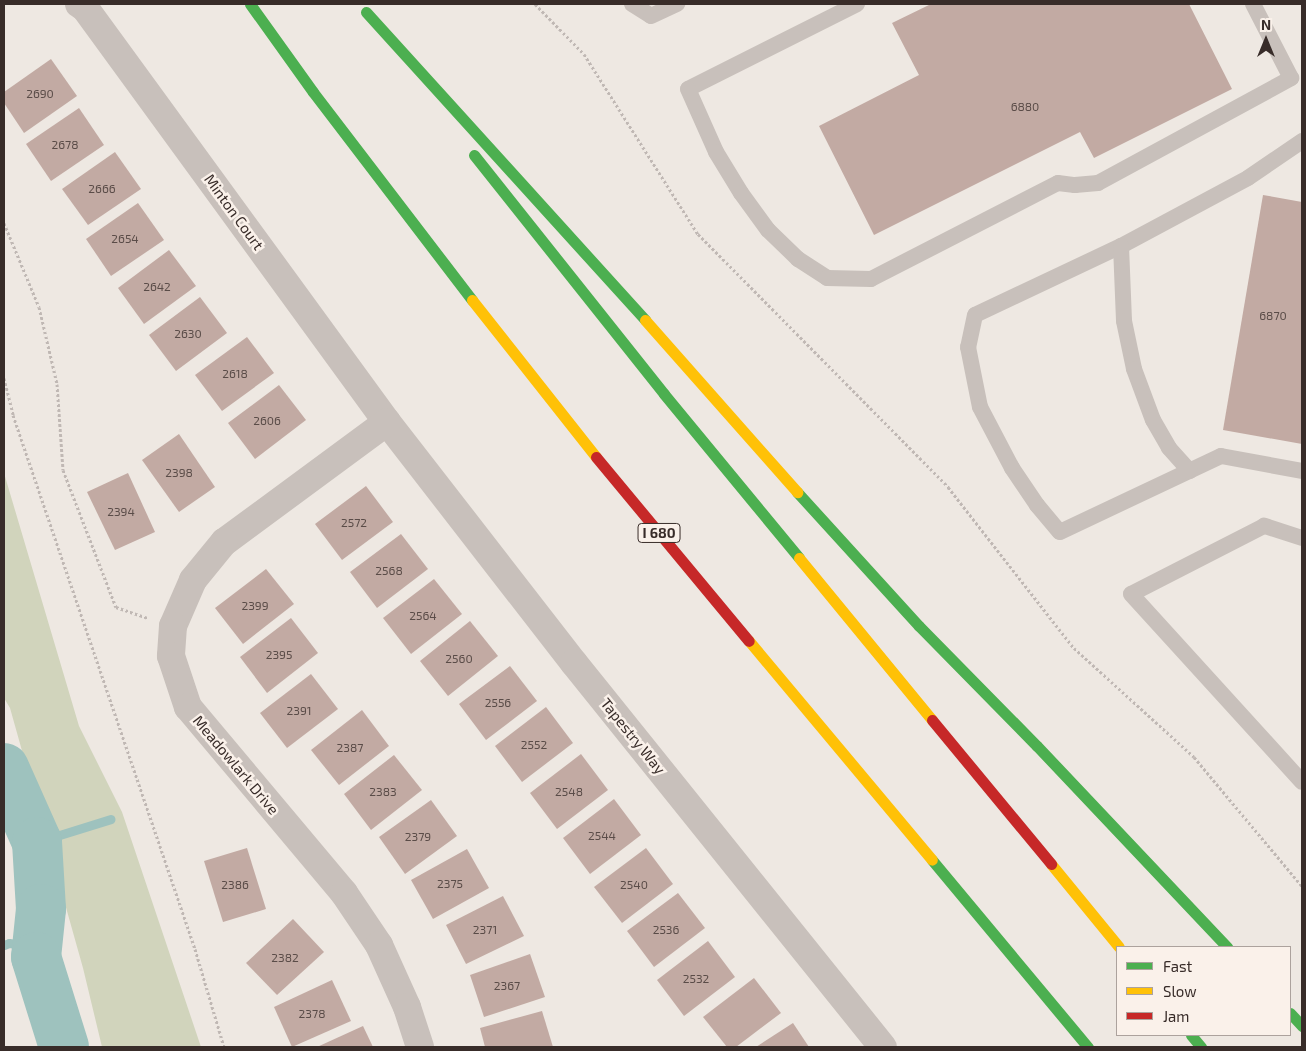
<!DOCTYPE html>
<html>
<head>
<meta charset="utf-8">
<style>
  body { margin:0 }
  #map { position:relative; width:1306px; height:1051px; overflow:hidden; background:#eee8e2; font-family:"Exo 2",sans-serif }
  div>[style] { position:absolute }
  [style*='--x'] { left:calc(var(--x)*1px); top:calc(var(--y)*1px); width:calc(var(--w)*1px); rotate:calc(var(--a)*1deg) }
  .green>* { inset:0; background:#d1d4bc }
  .stream>* { height:9px; margin:-4.5px; padding:0 4.5px; transform-origin:4.5px; border-radius:4.5px; background:#9ec2be }
  .river>* { height:50px; margin:-25px; padding:0 25px; transform-origin:25px; border-radius:25px; background:#9ec2be }
  .building>* { inset:0; background:#c2aaa3 }
  .path>* { height:3px; margin-top:-1.5px; transform-origin:0; background:repeating-linear-gradient(90deg,#c0b8b4 0 2.5px,transparent 0 5px) }
  .lane>* { height:16px; margin:-8px; padding:0 8px; transform-origin:8px; border-radius:8px; background:#c8c0bb }
  .street>* { height:28px; margin:-14px; padding:0 14px; transform-origin:14px; border-radius:14px; background:#c8c0bb }
  .fast>* { height:11px; margin:-5.5px; padding:0 5.5px; transform-origin:5.5px; border-radius:5.5px; background:#4caf50 }
  .slow>* { height:11px; margin:-5.5px; padding:0 5.5px; transform-origin:5.5px; border-radius:5.5px; background:#ffc107 }
  .jam>* { height:11px; margin:-5.5px; padding:0 5.5px; transform-origin:5.5px; border-radius:5.5px; background:#c62828 }
  span { translate:-50% -50%; white-space:nowrap; text-align:center; line-height:1.15; -webkit-text-stroke:5px #faf1ea; paint-order:stroke }
  .number-label { font-size:12px; color:#5a4c48 }
  .number-label span { -webkit-text-stroke-width:0 }
  .shield-label span { padding:1px 4px; background:#faf1ea; border:1px solid; border-radius:4px; -webkit-text-stroke-width:0 }
  .shield-label { font-size:14px; color:#382c29; font-weight:700 }
  .street-label { font-size:15px; color:#382c29 }
  .frame { position:absolute; inset:0; border:5px solid #382c29; pointer-events:none }
  .legend { position:absolute; left:1116px; top:946px; width:175px; height:90px; box-sizing:border-box; background:#faf1ea; border:1px solid #aca29d; margin:0; padding:6px 9px; list-style:none; font-size:15px; color:#382c29 }
  .legend li { display:flex; align-items:center; gap:10px; height:25px }
  .legend b { width:25px; border:1px solid #aca29d }
  .north { position:absolute; left:1241px; top:15px; width:50px; height:50px; -webkit-text-stroke:4px #faf1ea; paint-order:stroke; rotate:0deg; font-size:14px; font-weight:700; line-height:20px; text-align:center; color:#382c29 }
  .north::after { content:''; display:block; margin:auto; width:18px; height:22px; background:#382c29; clip-path:polygon(50% 0,100% 100%,50% 72%,0 100%) }
</style>
</head>
<body>
<div id="map">
  <div class="green">
    <div style="clip-path:polygon(4px 473px,79px 726px,122px 812px,201px 1047px,102px 1047px,83px 968px,10px 708px,4px 698px)"></div>
  </div>
  <div class="stream">
    <div style="--x:37;--y:842;--w:77;--a:-17.3"></div>
    <div style="--x:4;--y:945;--w:5;--a:-22"></div>
    <div style="--x:9;--y:943;--w:29;--a:8"></div>
  </div>
  <div class="river">
    <div style="--x:4;--y:768;--w:81;--a:66"></div>
    <div style="--x:37;--y:842;--w:67;--a:86.6"></div>
    <div style="--x:41;--y:909;--w:48;--a:95.9"></div>
    <div style="--x:36;--y:957;--w:94;--a:72.7"></div>
  </div>
  <div class="building">
    <div style="clip-path:polygon(931px 4px,1189px 4px,1232px 89px,1094px 158px,1080px 132px,874px 235px,819px 126px,919px 75px,892px 23px)"></div>
    <div style="clip-path:polygon(51px 59px,77px 96px,24px 133px,4px 103px,4px 92px)"></div>
    <div style="clip-path:polygon(79px 108px,104px 145px,51px 181px,26px 144px)"></div>
    <div style="clip-path:polygon(115px 152px,141px 189px,88px 225px,62px 189px)"></div>
    <div style="clip-path:polygon(1263px 195px,1302px 202px,1302px 444px,1223px 430px)"></div>
    <div style="clip-path:polygon(138px 203px,164px 240px,111px 276px,86px 239px)"></div>
    <div style="clip-path:polygon(169px 250px,196px 286px,144px 324px,118px 288px)"></div>
    <div style="clip-path:polygon(200px 297px,227px 333px,176px 371px,149px 335px)"></div>
    <div style="clip-path:polygon(247px 337px,274px 373px,222px 411px,195px 375px)"></div>
    <div style="clip-path:polygon(279px 385px,306px 420px,255px 459px,228px 423px)"></div>
    <div style="clip-path:polygon(179px 434px,215px 487px,179px 512px,142px 460px)"></div>
    <div style="clip-path:polygon(128px 473px,155px 532px,115px 550px,87px 492px)"></div>
    <div style="clip-path:polygon(366px 486px,393px 522px,342px 560px,315px 524px)"></div>
    <div style="clip-path:polygon(401px 534px,428px 569px,377px 608px,350px 572px)"></div>
    <div style="clip-path:polygon(266px 569px,294px 604px,243px 644px,215px 608px)"></div>
    <div style="clip-path:polygon(434px 579px,462px 614px,411px 654px,383px 618px)"></div>
    <div style="clip-path:polygon(291px 618px,318px 653px,267px 693px,240px 657px)"></div>
    <div style="clip-path:polygon(470px 621px,498px 656px,448px 696px,420px 661px)"></div>
    <div style="clip-path:polygon(510px 666px,537px 701px,486px 740px,459px 704px)"></div>
    <div style="clip-path:polygon(311px 674px,338px 709px,287px 748px,260px 713px)"></div>
    <div style="clip-path:polygon(546px 707px,573px 743px,522px 782px,495px 746px)"></div>
    <div style="clip-path:polygon(362px 710px,389px 746px,339px 785px,311px 750px)"></div>
    <div style="clip-path:polygon(581px 754px,608px 790px,557px 829px,530px 793px)"></div>
    <div style="clip-path:polygon(394px 755px,422px 790px,371px 830px,344px 794px)"></div>
    <div style="clip-path:polygon(614px 799px,641px 835px,590px 874px,563px 838px)"></div>
    <div style="clip-path:polygon(431px 800px,457px 836px,405px 874px,379px 837px)"></div>
    <div style="clip-path:polygon(247px 848px,266px 909px,223px 922px,204px 861px)"></div>
    <div style="clip-path:polygon(646px 848px,673px 884px,622px 923px,594px 887px)"></div>
    <div style="clip-path:polygon(467px 849px,489px 888px,433px 919px,411px 880px)"></div>
    <div style="clip-path:polygon(678px 893px,705px 928px,654px 967px,627px 931px)"></div>
    <div style="clip-path:polygon(503px 896px,524px 936px,466px 964px,446px 925px)"></div>
    <div style="clip-path:polygon(293px 919px,324px 952px,277px 995px,246px 963px)"></div>
    <div style="clip-path:polygon(708px 941px,735px 977px,684px 1016px,657px 980px)"></div>
    <div style="clip-path:polygon(530px 954px,545px 997px,484px 1017px,470px 975px)"></div>
    <div style="clip-path:polygon(754px 978px,781px 1013px,736px 1047px,727px 1047px,703px 1017px)"></div>
    <div style="clip-path:polygon(332px 980px,351px 1021px,292px 1047px,274px 1007px)"></div>
    <div style="clip-path:polygon(542px 1011px,553px 1047px,485px 1047px,480px 1028px)"></div>
    <div style="clip-path:polygon(793px 1023px,809px 1047px,756px 1047px)"></div>
    <div style="clip-path:polygon(363px 1026px,373px 1047px,317px 1047px)"></div>
  </div>
  <div class="path">
    <div style="--x:535;--y:4;--w:70;--a:45.6"></div>
    <div style="--x:584;--y:54;--w:213;--a:57.7"></div>
    <div style="--x:698;--y:234;--w:356;--a:45.3"></div>
    <div style="--x:948;--y:487;--w:204;--a:52"></div>
    <div style="--x:1074;--y:648;--w:162;--a:42.2"></div>
    <div style="--x:1194;--y:757;--w:168;--a:50.1"></div>
    <div style="--x:4;--y:223;--w:91;--a:67.4"></div>
    <div style="--x:39;--y:307;--w:79;--a:76.8"></div>
    <div style="--x:57;--y:384;--w:86;--a:86"></div>
    <div style="--x:63;--y:470;--w:147;--a:68.9"></div>
    <div style="--x:116;--y:607;--w:34;--a:19"></div>
    <div style="--x:4;--y:378;--w:38;--a:76"></div>
    <div style="--x:13;--y:415;--w:564;--a:71.18"></div>
    <div style="--x:195;--y:949;--w:102;--a:73.5"></div>
  </div>
  <div class="lane">
    <div style="--x:632;--y:4;--w:22;--a:32"></div>
    <div style="--x:651;--y:16;--w:29;--a:-25"></div>
    <div style="--x:857;--y:4;--w:189;--a:153.3"></div>
    <div style="--x:688;--y:89;--w:69;--a:66"></div>
    <div style="--x:716;--y:152;--w:48;--a:58.6"></div>
    <div style="--x:741;--y:193;--w:46;--a:53.9"></div>
    <div style="--x:768;--y:230;--w:42;--a:44"></div>
    <div style="--x:798;--y:259;--w:35;--a:33"></div>
    <div style="--x:827;--y:278;--w:44;--a:1.3"></div>
    <div style="--x:871;--y:279;--w:210;--a:-27.2"></div>
    <div style="--x:1058;--y:183;--w:17;--a:7"></div>
    <div style="--x:1075;--y:185;--w:23;--a:-5"></div>
    <div style="--x:1098;--y:183;--w:220;--a:-28.5"></div>
    <div style="--x:1291;--y:78;--w:83;--a:-117.2"></div>
    <div style="--x:1302;--y:141;--w:65;--a:145.6"></div>
    <div style="--x:1248;--y:178;--w:144;--a:151.8"></div>
    <div style="--x:1121;--y:246;--w:161;--a:154.7"></div>
    <div style="--x:975;--y:315;--w:33;--a:102"></div>
    <div style="--x:968;--y:347;--w:61;--a:78.7"></div>
    <div style="--x:980;--y:407;--w:69;--a:62.3"></div>
    <div style="--x:1012;--y:468;--w:45;--a:56"></div>
    <div style="--x:1037;--y:505;--w:35;--a:50"></div>
    <div style="--x:1060;--y:532;--w:178;--a:-25.3"></div>
    <div style="--x:1221;--y:456;--w:82;--a:10.5"></div>
    <div style="--x:1121;--y:246;--w:75;--a:87.7"></div>
    <div style="--x:1124;--y:321;--w:49;--a:78.2"></div>
    <div style="--x:1134;--y:369;--w:54;--a:69.6"></div>
    <div style="--x:1153;--y:420;--w:32;--a:60"></div>
    <div style="--x:1169;--y:448;--w:31;--a:48"></div>
    <div style="--x:1302;--y:538;--w:40;--a:-162"></div>
    <div style="--x:1264;--y:526;--w:149;--a:152.9"></div>
    <div style="--x:1131;--y:594;--w:254;--a:47.7"></div>
  </div>
  <div class="street">
    <div style="--x:79;--y:4;--w:7;--a:34"></div>
    <div style="--x:85;--y:8;--w:512;--a:53.89"></div>
    <div style="--x:387;--y:422;--w:305;--a:52.2"></div>
    <div style="--x:574;--y:663;--w:493;--a:51.2"></div>
    <div style="--x:387;--y:422;--w:202;--a:143.6"></div>
    <div style="--x:224;--y:542;--w:49;--a:129.2"></div>
    <div style="--x:193;--y:580;--w:50;--a:113.5"></div>
    <div style="--x:173;--y:626;--w:30;--a:94"></div>
    <div style="--x:171;--y:656;--w:54;--a:71.6"></div>
    <div style="--x:188;--y:707;--w:243;--a:50"></div>
    <div style="--x:344;--y:893;--w:63;--a:56.1"></div>
    <div style="--x:379;--y:945;--w:68;--a:65.7"></div>
    <div style="--x:407;--y:1007;--w:42;--a:72"></div>
  </div>
  <div class="fast">
    <div style="--x:250;--y:4;--w:108;--a:54.4"></div>
    <div style="--x:313;--y:92;--w:262;--a:52.6"></div>
    <div style="--x:366;--y:12;--w:416;--a:47.8"></div>
    <div style="--x:474;--y:155;--w:305;--a:51.5"></div>
    <div style="--x:664;--y:394;--w:212;--a:50.5"></div>
    <div style="--x:797;--y:492;--w:181;--a:47.7"></div>
    <div style="--x:919;--y:626;--w:168;--a:45.5"></div>
    <div style="--x:1037;--y:746;--w:277;--a:46.6"></div>
    <div style="--x:932;--y:860;--w:244;--a:50.2"></div>
    <div style="--x:1290;--y:1013;--w:18;--a:47"></div>
    <div style="--x:1191;--y:1035;--w:16;--a:50"></div>
  </div>
  <div class="slow">
    <div style="--x:472;--y:300;--w:200;--a:51.7"></div>
    <div style="--x:645;--y:320;--w:230;--a:48.5"></div>
    <div style="--x:799;--y:558;--w:210;--a:50.6"></div>
    <div style="--x:749;--y:641;--w:285;--a:50.1"></div>
    <div style="--x:1051;--y:864;--w:107;--a:50.7"></div>
  </div>
  <div class="jam">
    <div style="--x:596;--y:457;--w:239;--a:50.3"></div>
    <div style="--x:932;--y:720;--w:187;--a:50.4"></div>
  </div>
  <div class="number-label">
    <span style="left:40px;top:94px">2690</span>
    <span style="left:1025px;top:107px">6880</span>
    <span style="left:65px;top:145px">2678</span>
    <span style="left:102px;top:189px">2666</span>
    <span style="left:125px;top:239px">2654</span>
    <span style="left:157px;top:287px">2642</span>
    <span style="left:1273px;top:316px">6870</span>
    <span style="left:188px;top:334px">2630</span>
    <span style="left:235px;top:374px">2618</span>
    <span style="left:267px;top:421px">2606</span>
    <span style="left:179px;top:473px">2398</span>
    <span style="left:121px;top:512px">2394</span>
    <span style="left:354px;top:523px">2572</span>
    <span style="left:389px;top:571px">2568</span>
    <span style="left:255px;top:606px">2399</span>
    <span style="left:423px;top:616px">2564</span>
    <span style="left:279px;top:655px">2395</span>
    <span style="left:459px;top:659px">2560</span>
    <span style="left:498px;top:703px">2556</span>
    <span style="left:299px;top:711px">2391</span>
    <span style="left:534px;top:745px">2552</span>
    <span style="left:350px;top:748px">2387</span>
    <span style="left:383px;top:792px">2383</span>
    <span style="left:569px;top:792px">2548</span>
    <span style="left:602px;top:836px">2544</span>
    <span style="left:418px;top:837px">2379</span>
    <span style="left:450px;top:884px">2375</span>
    <span style="left:235px;top:885px">2386</span>
    <span style="left:634px;top:885px">2540</span>
    <span style="left:485px;top:930px">2371</span>
    <span style="left:666px;top:930px">2536</span>
    <span style="left:285px;top:958px">2382</span>
    <span style="left:696px;top:979px">2532</span>
    <span style="left:507px;top:986px">2367</span>
    <span style="left:312px;top:1014px">2378</span>
  </div>
  <div class="shield-label">
    <span style="left:659px;top:533px">I 680</span>
  </div>
  <div class="street-label">
    <span style="left:234px;top:212px;rotate:54deg">Minton Court</span>
    <span style="left:633px;top:736px;rotate:51deg">Tapestry Way</span>
    <span style="left:236px;top:765px;rotate:50deg">Meadowlark Drive</span>
  </div>
  <div class="frame"></div>
  <ul class="legend">
  <li><b style="height:6px;background:#4caf50"></b>Fast</li>
  <li><b style="height:6px;background:#ffc107"></b>Slow</li>
  <li><b style="height:6px;background:#c62828"></b>Jam</li>
  </ul>
  <div class="north">N</div>
</div>
</body>
</html>
